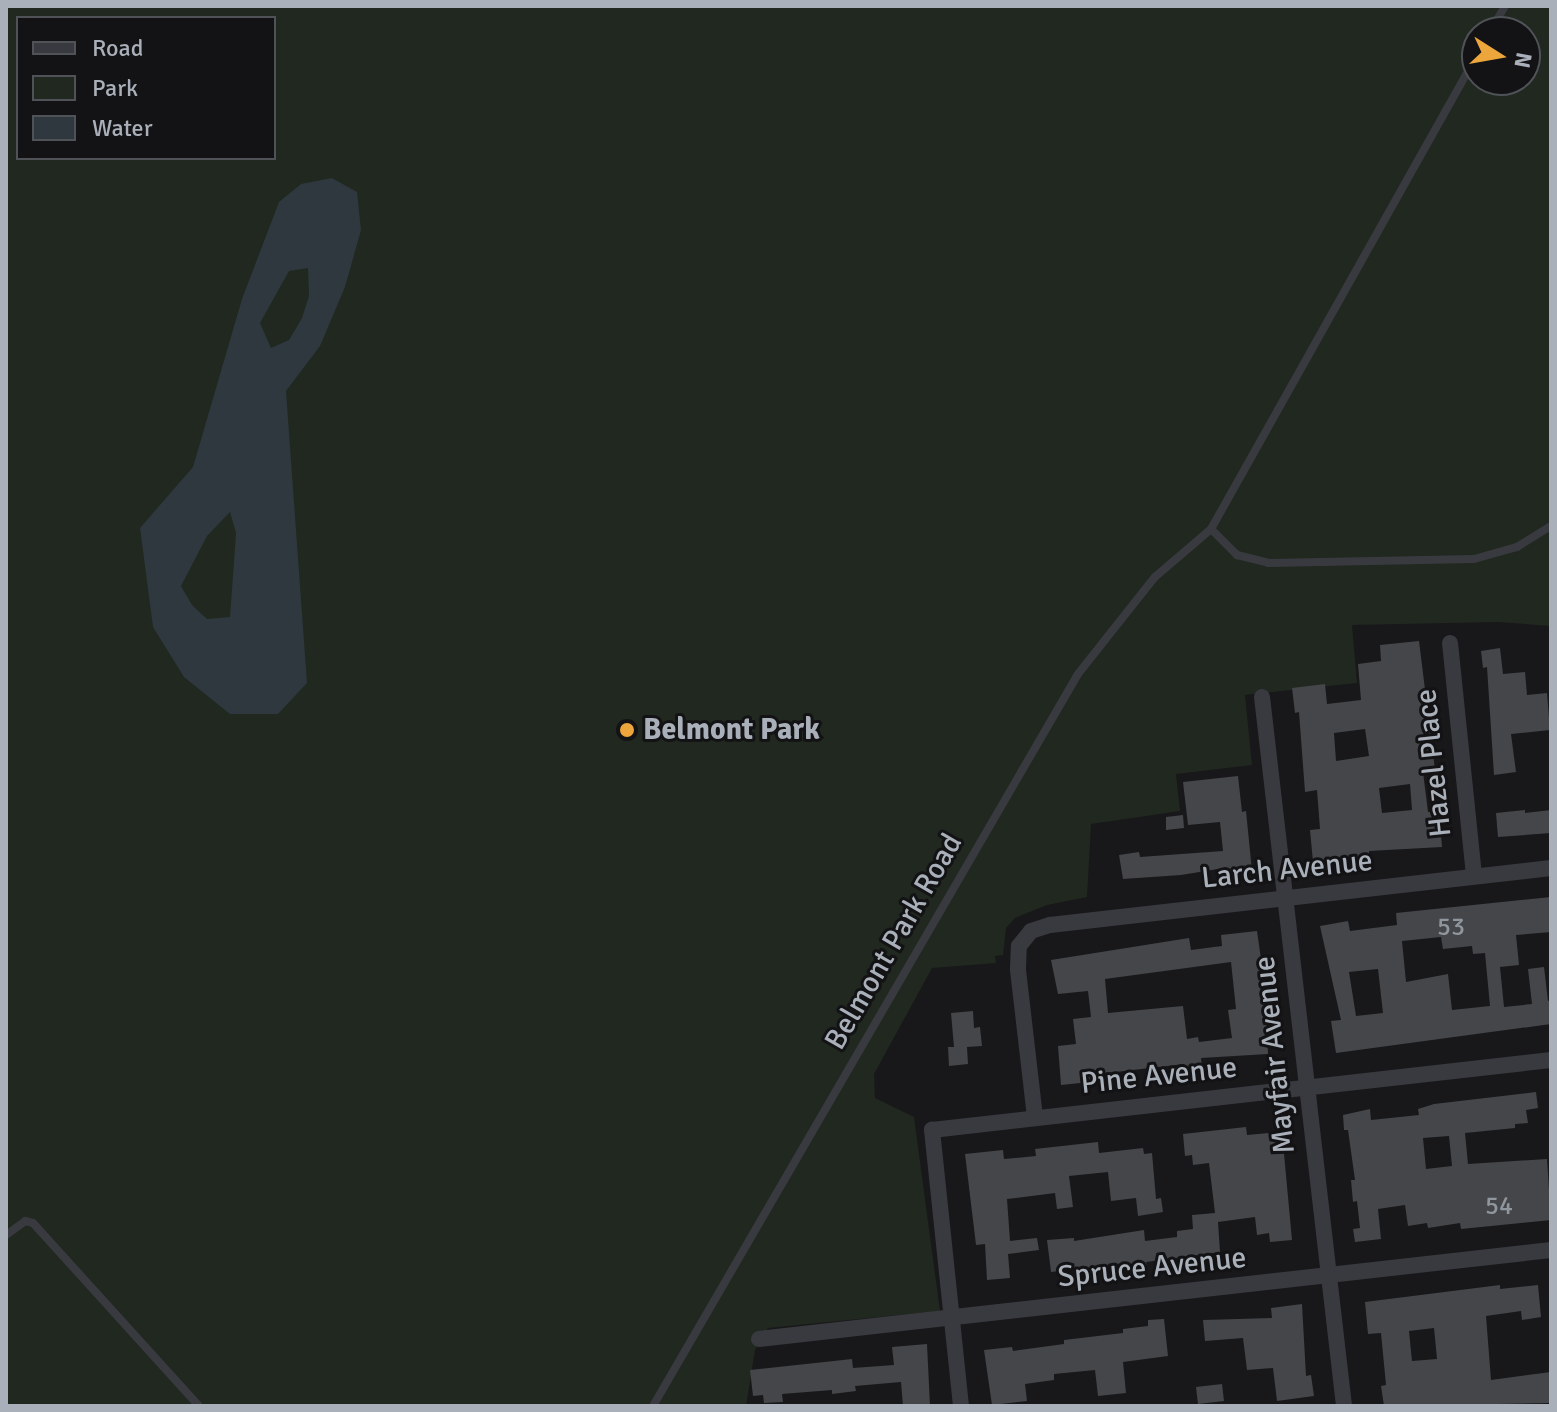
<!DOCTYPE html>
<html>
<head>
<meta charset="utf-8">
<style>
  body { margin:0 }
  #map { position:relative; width:1557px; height:1412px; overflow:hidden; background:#18181a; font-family:Signika,sans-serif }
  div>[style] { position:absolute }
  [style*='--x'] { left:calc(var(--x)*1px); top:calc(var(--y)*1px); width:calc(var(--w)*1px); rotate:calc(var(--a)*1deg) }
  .green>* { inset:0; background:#202820 }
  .water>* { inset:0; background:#2e383e }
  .building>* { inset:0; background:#44464a }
  .lane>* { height:8px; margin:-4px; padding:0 4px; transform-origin:4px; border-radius:4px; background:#393a3f }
  .street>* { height:16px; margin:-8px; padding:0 8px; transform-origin:8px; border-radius:8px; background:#393a3f }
  .dots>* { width:22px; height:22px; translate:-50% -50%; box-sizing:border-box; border:4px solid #131315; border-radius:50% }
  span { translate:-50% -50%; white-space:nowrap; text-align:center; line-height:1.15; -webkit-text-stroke:6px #131315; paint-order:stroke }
  .number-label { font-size:26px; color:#90969d }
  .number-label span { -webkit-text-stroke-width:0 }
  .poi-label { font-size:30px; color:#aab0b9; font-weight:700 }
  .left { translate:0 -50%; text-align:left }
  .street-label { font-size:30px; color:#aab0b9 }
  .frame { position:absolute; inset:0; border:8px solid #aab0b9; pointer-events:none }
  .legend { position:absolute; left:16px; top:16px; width:260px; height:144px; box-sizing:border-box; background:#131315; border:2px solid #4f5257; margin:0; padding:10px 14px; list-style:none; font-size:24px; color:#aab0b9 }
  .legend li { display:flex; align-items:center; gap:16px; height:40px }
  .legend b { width:40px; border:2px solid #4f5257 }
  .north { position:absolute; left:1461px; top:16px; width:80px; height:80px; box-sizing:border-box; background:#131315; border:2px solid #4f5257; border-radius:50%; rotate:101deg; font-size:22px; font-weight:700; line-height:32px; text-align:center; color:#aab0b9 }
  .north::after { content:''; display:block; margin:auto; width:28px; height:36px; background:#eda63c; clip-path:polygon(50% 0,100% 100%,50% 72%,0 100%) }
</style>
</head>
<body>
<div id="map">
  <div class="green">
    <div style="clip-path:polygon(evenodd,6px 6px,1551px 6px,1551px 626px,1498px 622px,1352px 625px,1357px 683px,1245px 695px,1252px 765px,1176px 774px,1180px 811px,1091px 824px,1087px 897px,1047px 905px,1015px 918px,1006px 928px,1003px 955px,995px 956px,996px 963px,932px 968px,874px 1074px,875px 1098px,914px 1117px,940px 1311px,768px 1328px,755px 1350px,746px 1406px,6px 1406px,6px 6px,18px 18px,274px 18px,274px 158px,18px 158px,18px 18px,6px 6px,1477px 32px,1525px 32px,1525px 80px,1477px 80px,1477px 32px)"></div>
  </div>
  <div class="water">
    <div style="clip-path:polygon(evenodd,332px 178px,357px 192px,361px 230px,345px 287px,320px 346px,286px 391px,307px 683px,278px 714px,230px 714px,184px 677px,153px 627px,140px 528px,193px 467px,242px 299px,279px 202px,301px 184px,332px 178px,308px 268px,309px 296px,302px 318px,289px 340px,271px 348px,260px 323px,289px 271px,308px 268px,332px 178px,230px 512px,236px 533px,230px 617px,207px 619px,192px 605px,181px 586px,207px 536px,230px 512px)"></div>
  </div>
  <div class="building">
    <div style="clip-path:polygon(evenodd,1419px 641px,1435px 770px,1423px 772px,1428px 812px,1439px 811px,1442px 847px,1369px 851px,1369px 858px,1313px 862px,1310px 830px,1320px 829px,1317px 790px,1305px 792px,1299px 712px,1295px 713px,1292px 688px,1325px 684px,1327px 704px,1361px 700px,1358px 664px,1381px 661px,1380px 645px,1419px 641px,1365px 729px,1369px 756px,1336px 761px,1334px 733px,1365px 729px,1419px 641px,1410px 784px,1412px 810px,1382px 813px,1379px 788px,1410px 784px)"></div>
    <div style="clip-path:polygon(1500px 648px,1503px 674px,1525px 672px,1527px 695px,1547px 693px,1550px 730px,1511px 734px,1516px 772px,1494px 775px,1487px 667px,1483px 668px,1481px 651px)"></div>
    <div style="clip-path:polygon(1238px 776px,1242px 812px,1246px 811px,1252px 871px,1225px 873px,1224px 868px,1181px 875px,1123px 879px,1119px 855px,1139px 852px,1140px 857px,1223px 851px,1220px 822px,1188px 825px,1183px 782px)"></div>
    <div style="clip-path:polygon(1525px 810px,1525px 813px,1551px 810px,1551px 833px,1498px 837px,1496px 813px)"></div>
    <div style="clip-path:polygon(1183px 815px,1184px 828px,1166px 830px,1166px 817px)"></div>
    <div style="clip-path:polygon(evenodd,1551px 897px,1551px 932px,1516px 935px,1519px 965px,1500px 967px,1504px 1007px,1532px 1004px,1528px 969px,1544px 967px,1548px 1001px,1551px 1000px,1551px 1024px,1336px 1053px,1331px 1021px,1341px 1020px,1320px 926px,1348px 921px,1350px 931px,1397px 925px,1396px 913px,1551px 897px,1441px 937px,1443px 949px,1472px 946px,1473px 954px,1485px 953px,1490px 1006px,1452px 1010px,1448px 974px,1406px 982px,1402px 941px,1441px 937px,1551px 897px,1378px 969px,1383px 1013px,1356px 1016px,1349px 972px,1378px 969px)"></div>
    <div style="clip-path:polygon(evenodd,1257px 931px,1265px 987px,1268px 1054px,1201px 1058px,1202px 1067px,1185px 1069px,1184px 1064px,1090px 1075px,1090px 1082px,1061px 1085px,1058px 1046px,1076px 1044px,1073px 1019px,1091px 1017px,1088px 991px,1058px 994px,1051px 960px,1189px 938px,1191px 950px,1222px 946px,1221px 935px,1257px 931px,1231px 962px,1236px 1009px,1228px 1010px,1232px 1038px,1199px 1042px,1198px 1037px,1187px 1039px,1183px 1006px,1108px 1013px,1105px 979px,1231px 962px)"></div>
    <div style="clip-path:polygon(973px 1011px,974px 1028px,980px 1027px,982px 1046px,967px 1047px,968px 1064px,949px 1066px,948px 1047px,954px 1047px,951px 1013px)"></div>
    <div style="clip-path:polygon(evenodd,1536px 1092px,1538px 1108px,1526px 1110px,1528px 1123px,1515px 1124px,1515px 1128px,1465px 1133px,1468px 1164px,1547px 1159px,1551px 1220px,1461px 1229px,1460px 1223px,1428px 1228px,1427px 1223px,1408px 1226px,1405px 1205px,1378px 1209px,1381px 1239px,1355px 1242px,1353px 1229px,1360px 1228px,1357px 1201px,1353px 1202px,1351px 1180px,1355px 1180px,1348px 1130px,1344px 1130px,1343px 1115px,1370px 1109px,1371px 1120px,1419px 1115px,1418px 1109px,1434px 1104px,1536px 1092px,1449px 1136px,1452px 1166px,1426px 1169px,1423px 1138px,1449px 1136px)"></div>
    <div style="clip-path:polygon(1246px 1127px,1247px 1135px,1282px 1132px,1292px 1240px,1270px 1242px,1269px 1233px,1257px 1235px,1255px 1217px,1218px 1222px,1220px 1252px,1146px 1262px,1147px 1266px,1126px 1268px,1126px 1263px,1051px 1272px,1047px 1240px,1074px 1238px,1074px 1241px,1144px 1230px,1145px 1241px,1177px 1237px,1177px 1231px,1193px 1229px,1192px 1215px,1215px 1213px,1209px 1163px,1193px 1165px,1192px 1155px,1185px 1156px,1183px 1134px)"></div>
    <div style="clip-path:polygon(1098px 1142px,1099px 1153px,1143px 1148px,1144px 1154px,1152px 1153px,1156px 1199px,1161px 1198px,1163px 1212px,1138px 1216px,1136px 1198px,1111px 1201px,1108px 1172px,1069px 1176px,1073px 1207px,1057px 1209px,1055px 1193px,1007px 1199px,1010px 1241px,1037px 1238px,1039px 1250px,1008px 1254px,1010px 1278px,987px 1280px,985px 1244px,976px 1245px,965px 1154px,1003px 1150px,1004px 1159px,1036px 1156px,1035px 1149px)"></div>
    <div style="clip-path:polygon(evenodd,1500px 1285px,1500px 1289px,1538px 1285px,1541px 1317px,1522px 1320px,1521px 1311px,1486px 1316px,1491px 1380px,1551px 1372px,1551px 1403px,1384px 1406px,1381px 1386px,1386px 1385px,1381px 1333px,1368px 1334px,1365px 1302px,1500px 1285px,1434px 1328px,1437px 1359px,1412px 1361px,1409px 1331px,1434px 1328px)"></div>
    <div style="clip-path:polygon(1302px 1304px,1306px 1376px,1311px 1375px,1314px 1396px,1277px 1401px,1273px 1368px,1247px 1370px,1243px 1338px,1205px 1341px,1203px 1320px,1272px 1318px,1271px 1308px)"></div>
    <div style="clip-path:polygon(1164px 1319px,1168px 1356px,1123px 1362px,1126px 1393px,1098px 1396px,1095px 1370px,1054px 1374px,1054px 1380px,1025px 1384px,1027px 1401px,992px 1405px,984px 1350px,1012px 1347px,1013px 1351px,1064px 1344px,1064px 1340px,1123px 1333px,1123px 1329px,1148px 1326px,1148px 1320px)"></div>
    <div style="clip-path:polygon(927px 1344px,930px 1406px,903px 1406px,901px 1382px,855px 1386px,856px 1391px,832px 1394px,832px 1390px,782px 1394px,783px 1402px,764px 1403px,763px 1395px,753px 1396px,750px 1370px,852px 1359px,853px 1368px,894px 1365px,892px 1347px)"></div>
    <div style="clip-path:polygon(1222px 1384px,1224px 1401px,1198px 1404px,1196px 1387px)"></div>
  </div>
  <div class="lane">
    <div style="--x:1490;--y:32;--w:30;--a:-60"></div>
    <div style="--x:1211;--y:529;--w:37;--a:45"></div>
    <div style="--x:1237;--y:555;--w:32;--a:14"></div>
    <div style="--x:1268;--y:563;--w:206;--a:-1.1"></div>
    <div style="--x:1474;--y:559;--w:45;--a:-15.6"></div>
    <div style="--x:1517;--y:547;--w:40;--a:-32"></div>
    <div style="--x:6;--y:1235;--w:24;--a:-36"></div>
    <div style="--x:25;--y:1221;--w:8;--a:14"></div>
    <div style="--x:33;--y:1223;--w:247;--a:47.8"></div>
    <div style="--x:653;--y:1406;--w:846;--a:-59.86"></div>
    <div style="--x:1078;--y:674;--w:124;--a:-51.6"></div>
    <div style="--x:1155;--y:577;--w:74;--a:-40.6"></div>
    <div style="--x:1211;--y:529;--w:544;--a:-60.7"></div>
  </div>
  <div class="street">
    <div style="--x:1450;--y:643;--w:234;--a:84.1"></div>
    <div style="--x:1262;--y:697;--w:714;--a:83.4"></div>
    <div style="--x:1035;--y:1117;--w:149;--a:-96.6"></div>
    <div style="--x:1018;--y:969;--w:23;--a:-88"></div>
    <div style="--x:1019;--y:946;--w:19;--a:-51"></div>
    <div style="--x:1031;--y:931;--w:20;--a:-18"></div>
    <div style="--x:1050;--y:925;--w:504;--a:-6.49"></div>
    <div style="--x:759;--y:1339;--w:797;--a:-6.41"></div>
    <div style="--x:961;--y:1406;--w:278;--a:-96"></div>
    <div style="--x:932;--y:1130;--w:623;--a:-6.45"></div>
  </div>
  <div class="dots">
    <div style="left:627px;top:730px;background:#eda63c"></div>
  </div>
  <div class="number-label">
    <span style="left:1451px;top:928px">53</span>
    <span style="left:1499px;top:1207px">54</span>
  </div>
  <div class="poi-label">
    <span class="left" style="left:643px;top:730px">Belmont Park</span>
  </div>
  <div class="street-label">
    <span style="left:1434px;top:763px;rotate:-96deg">Hazel Place</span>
    <span style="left:1287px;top:870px;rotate:-6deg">Larch Avenue</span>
    <span style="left:894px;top:942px;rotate:-60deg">Belmont Park Road</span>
    <span style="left:1275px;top:1055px;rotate:-96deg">Mayfair Avenue</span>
    <span style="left:1159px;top:1076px;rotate:-6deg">Pine Avenue</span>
    <span style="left:1152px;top:1268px;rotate:-6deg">Spruce Avenue</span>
  </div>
  <div class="frame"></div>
  <ul class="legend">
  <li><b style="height:10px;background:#393a3f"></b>Road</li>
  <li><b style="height:22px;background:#202820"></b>Park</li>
  <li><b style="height:22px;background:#2e383e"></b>Water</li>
  </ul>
  <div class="north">N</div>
</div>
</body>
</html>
